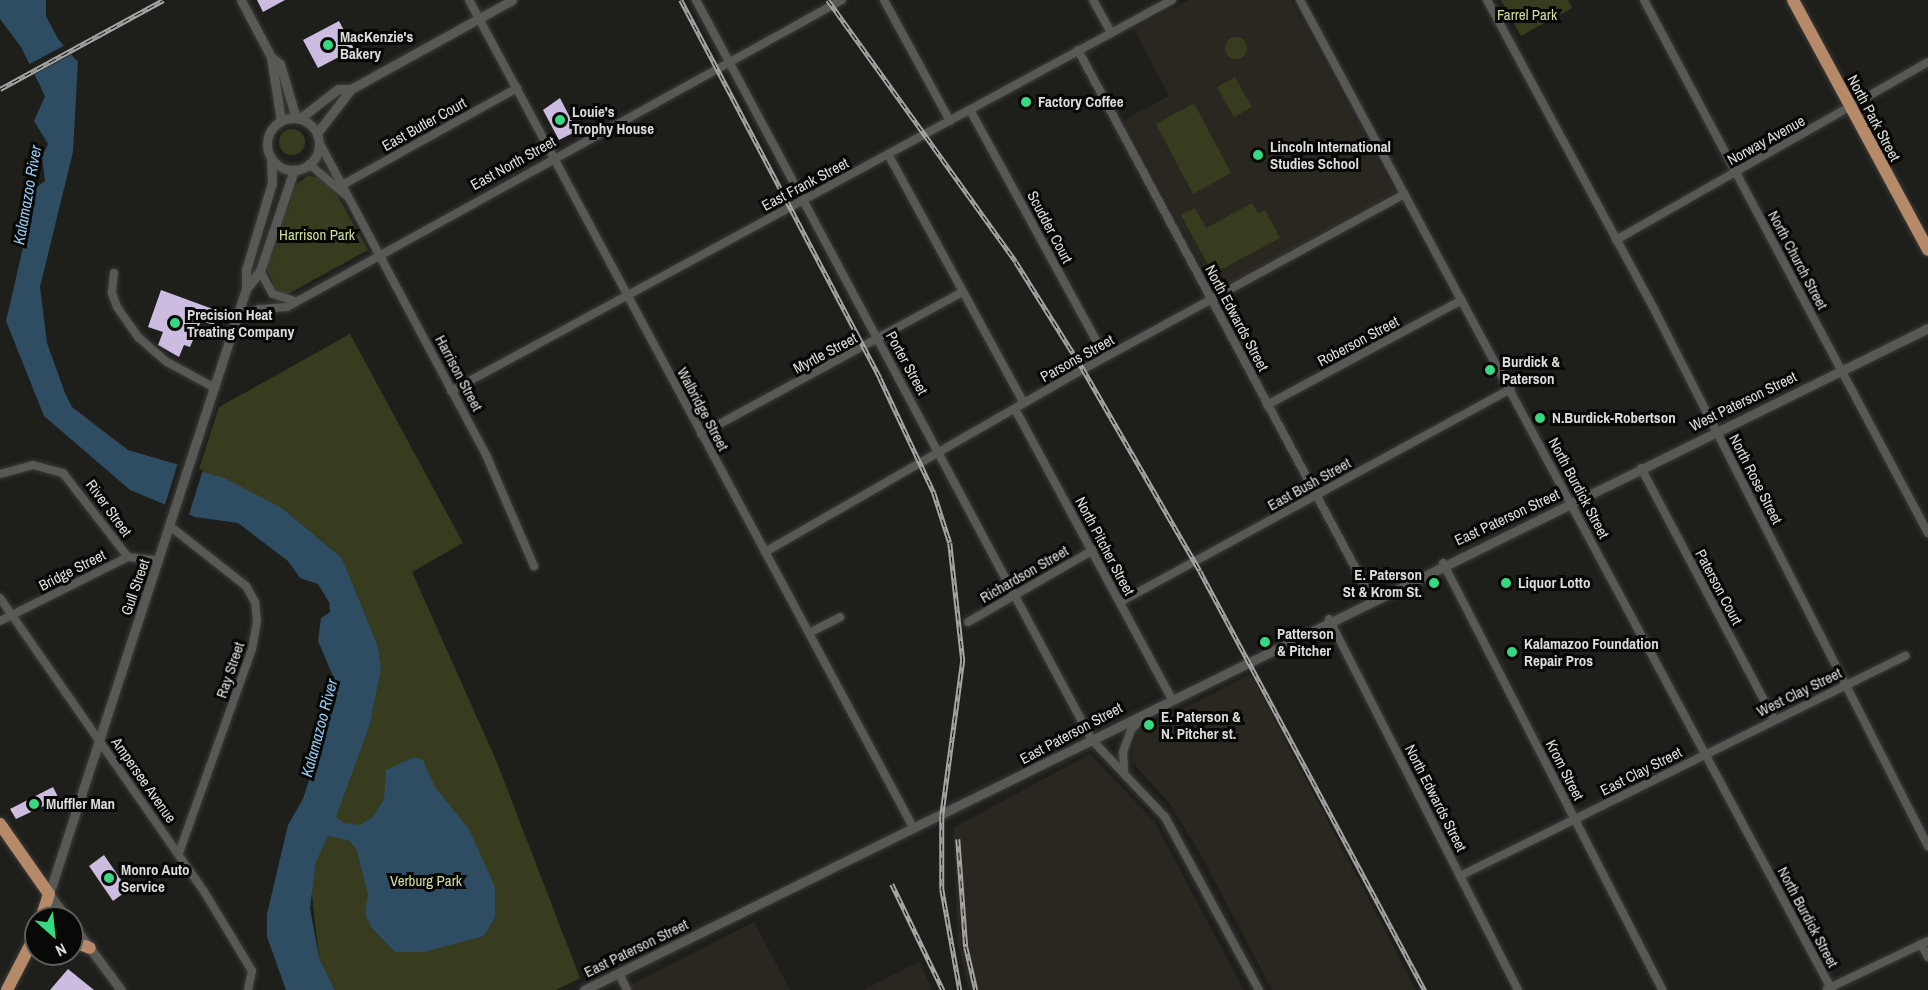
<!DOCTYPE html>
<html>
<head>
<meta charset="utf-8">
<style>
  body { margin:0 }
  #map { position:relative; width:1928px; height:990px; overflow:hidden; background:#1e1e1b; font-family:"Archivo Narrow",sans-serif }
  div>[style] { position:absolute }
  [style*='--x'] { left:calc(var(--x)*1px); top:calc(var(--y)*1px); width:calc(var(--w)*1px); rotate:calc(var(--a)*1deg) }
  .built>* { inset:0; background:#29271f }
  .green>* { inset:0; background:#363c1d }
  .round { border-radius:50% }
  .water>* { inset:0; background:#2e4c62 }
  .pier>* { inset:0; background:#1e1e1b }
  .building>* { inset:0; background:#ccbde0 }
  .roads { filter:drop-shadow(0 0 2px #3b3b39) drop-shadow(0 0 2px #3b3b39) }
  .minor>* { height:8px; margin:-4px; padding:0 4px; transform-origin:4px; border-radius:4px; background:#585855 }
  .tertiary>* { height:9px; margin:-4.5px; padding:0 4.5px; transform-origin:4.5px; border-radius:4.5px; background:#585855 }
  .tertiary>.ring { margin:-4.5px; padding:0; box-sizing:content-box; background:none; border:9px solid #585855; border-radius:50% }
  .primary>* { height:12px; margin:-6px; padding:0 6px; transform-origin:6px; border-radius:6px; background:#b68a68 }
  .rail>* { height:4.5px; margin-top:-2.25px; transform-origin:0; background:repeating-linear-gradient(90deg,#080807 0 7px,#a5a5a3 0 14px); box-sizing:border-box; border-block:2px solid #a5a5a3 }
  .dots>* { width:16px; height:16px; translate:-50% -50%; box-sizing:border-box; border:3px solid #080807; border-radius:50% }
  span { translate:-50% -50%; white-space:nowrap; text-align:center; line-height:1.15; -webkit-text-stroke:6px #080807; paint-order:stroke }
  .park-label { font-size:15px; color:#d0dea1 }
  .poi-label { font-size:15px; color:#dcdcda; font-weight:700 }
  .left { translate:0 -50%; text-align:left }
  .right { translate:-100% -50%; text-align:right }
  .street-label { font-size:15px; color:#dcdcda }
  .water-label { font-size:16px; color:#91c8f2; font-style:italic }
  .north { position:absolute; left:24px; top:906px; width:60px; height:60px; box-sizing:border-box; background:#080807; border:2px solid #5d5d5b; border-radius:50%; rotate:153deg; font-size:16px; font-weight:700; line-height:24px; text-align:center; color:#dcdcda }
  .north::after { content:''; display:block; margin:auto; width:21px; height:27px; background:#36d881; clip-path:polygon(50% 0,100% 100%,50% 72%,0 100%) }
</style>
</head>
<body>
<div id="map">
  <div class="built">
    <div style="clip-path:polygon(1189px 0,1291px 0,1395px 192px,1216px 291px,1124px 120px,1169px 96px,1134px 29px)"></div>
    <div style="clip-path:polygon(1251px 674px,1416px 990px,1272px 990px,1200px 853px,1169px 803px,1131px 760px,1137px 732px)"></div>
    <div style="clip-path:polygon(1090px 754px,1154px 821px,1244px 990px,969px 990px,958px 944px,953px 828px)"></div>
    <div style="clip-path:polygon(754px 922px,790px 990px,621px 990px)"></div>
    <div style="clip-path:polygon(920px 961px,932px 990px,863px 990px)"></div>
  </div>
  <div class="green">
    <div style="clip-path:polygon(1501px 0,1568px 0,1572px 8px,1521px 36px)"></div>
    <div class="round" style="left:1225px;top:37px;width:22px;height:22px"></div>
    <div style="clip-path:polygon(1235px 77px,1252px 107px,1234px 117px,1217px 87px)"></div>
    <div style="clip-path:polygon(1194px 103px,1231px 173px,1193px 194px,1156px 124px)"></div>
    <div class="round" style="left:279px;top:129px;width:26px;height:26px"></div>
    <div style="clip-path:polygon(308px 175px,330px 182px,368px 250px,286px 295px,276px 291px,266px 267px,295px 186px)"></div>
    <div style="clip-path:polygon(1252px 203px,1258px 213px,1265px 210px,1280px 238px,1213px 274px,1181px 215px,1195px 208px,1206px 228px)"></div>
    <div style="clip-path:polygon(350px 334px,463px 543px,412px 572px,496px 760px,580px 978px,556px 990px,335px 990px,319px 958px,311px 887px,316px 862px,370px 724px,381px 670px,378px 646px,342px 558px,282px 508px,198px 472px,219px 407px)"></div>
  </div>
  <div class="water">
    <div style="clip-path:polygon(0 0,46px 0,46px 16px,58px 39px,78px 62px,73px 152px,40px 287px,47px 343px,65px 393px,72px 407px,128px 450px,224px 478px,282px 508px,342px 558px,378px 646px,381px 670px,370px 724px,336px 817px,344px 823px,360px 825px,373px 817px,384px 799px,386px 770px,414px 757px,423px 760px,435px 787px,469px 829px,495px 887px,495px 917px,484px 936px,424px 952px,395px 952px,371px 927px,365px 913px,368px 894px,356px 848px,348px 840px,328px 836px,316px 862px,310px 908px,319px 958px,335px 990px,286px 990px,267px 937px,267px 914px,288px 825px,303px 799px,331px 711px,335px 681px,318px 641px,321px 618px,330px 612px,329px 602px,318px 584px,300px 578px,288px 561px,238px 523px,195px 517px,130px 490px,44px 416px,6px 321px,37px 187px,45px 181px,42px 157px,48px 144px,34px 121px,45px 96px,21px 47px,0 19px)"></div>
  </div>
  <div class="pier">
    <div style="clip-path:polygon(67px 44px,76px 52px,33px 75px,26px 66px)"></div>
    <div style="clip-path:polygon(178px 463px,203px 470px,188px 517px,164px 508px)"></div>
  </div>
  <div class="building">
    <div style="clip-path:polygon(257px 0,285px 0,263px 12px)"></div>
    <div style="clip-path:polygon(339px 21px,354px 49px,318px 68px,303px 40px)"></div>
    <div style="clip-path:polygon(560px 98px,577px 131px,559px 140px,543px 110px)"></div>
    <div style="clip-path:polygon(161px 290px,221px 312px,217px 326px,201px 321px,190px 347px,184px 345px,179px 357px,158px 345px,163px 332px,148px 327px)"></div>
    <div style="clip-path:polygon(53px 787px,59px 799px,16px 819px,10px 809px)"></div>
    <div style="clip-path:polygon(104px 855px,128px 890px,113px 901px,89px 866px)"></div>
    <div style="clip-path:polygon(68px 969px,94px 990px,50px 990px)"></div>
  </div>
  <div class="roads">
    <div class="minor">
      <div style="--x:469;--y:0;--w:941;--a:61.77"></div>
      <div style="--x:696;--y:0;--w:839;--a:61.85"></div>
      <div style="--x:1092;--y:740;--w:106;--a:46.5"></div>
      <div style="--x:1165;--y:817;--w:197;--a:61.5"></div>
      <div style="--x:884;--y:0;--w:138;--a:61.4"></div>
      <div style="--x:1093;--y:0;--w:38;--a:61"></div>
      <div style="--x:1300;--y:0;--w:1124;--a:61.75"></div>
      <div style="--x:1487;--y:0;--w:353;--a:61.6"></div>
      <div style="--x:1655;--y:311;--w:601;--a:62.97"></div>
      <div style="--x:1644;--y:0;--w:604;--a:61.95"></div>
      <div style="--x:1078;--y:50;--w:623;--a:61.83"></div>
      <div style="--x:970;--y:110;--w:281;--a:61.3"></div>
      <div style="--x:319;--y:142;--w:357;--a:61.9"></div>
      <div style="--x:487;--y:457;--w:119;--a:66.7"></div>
      <div style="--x:888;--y:154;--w:284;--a:61.4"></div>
      <div style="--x:309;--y:164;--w:50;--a:40.1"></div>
      <div style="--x:344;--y:184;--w:198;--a:-29"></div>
      <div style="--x:1616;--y:240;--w:359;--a:-29.7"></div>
      <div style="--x:260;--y:271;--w:26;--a:61"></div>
      <div style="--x:273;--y:294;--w:22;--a:18"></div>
      <div style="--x:114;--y:273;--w:20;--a:96"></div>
      <div style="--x:112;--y:293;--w:15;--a:70"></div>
      <div style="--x:117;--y:307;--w:37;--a:55"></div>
      <div style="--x:138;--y:337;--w:38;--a:41"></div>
      <div style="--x:167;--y:362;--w:55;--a:28.4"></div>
      <div style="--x:236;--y:320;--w:25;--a:-26"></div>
      <div style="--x:259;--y:309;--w:28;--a:-4"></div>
      <div style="--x:287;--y:307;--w:634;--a:-28.95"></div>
      <div style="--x:451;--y:391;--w:820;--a:-28.47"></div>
      <div style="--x:1267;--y:405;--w:221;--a:-28.3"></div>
      <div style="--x:1015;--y:409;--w:328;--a:61.6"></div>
      <div style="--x:701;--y:434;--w:296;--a:-28.5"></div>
      <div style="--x:1641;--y:468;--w:284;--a:62.1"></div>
      <div style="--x:0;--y:474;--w:34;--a:-15"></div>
      <div style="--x:33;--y:465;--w:31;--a:15"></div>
      <div style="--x:63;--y:473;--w:106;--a:52.3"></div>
      <div style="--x:171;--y:527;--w:95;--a:38.2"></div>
      <div style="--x:246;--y:586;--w:18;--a:61"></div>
      <div style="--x:255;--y:602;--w:19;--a:84"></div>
      <div style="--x:257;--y:621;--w:28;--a:100"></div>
      <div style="--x:252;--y:649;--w:217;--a:109.7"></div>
      <div style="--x:765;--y:552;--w:361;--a:-29.9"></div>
      <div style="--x:1078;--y:372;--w:372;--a:-28.6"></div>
      <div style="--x:1443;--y:563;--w:480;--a:62.8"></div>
      <div style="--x:0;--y:598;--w:359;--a:55.2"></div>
      <div style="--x:205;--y:893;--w:91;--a:58.9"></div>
      <div style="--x:252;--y:971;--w:19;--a:102"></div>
      <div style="--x:1120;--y:602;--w:445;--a:-28.6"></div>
      <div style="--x:1329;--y:619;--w:416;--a:63"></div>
      <div style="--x:0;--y:621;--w:143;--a:-26.6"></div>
      <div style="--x:128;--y:557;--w:31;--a:7"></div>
      <div style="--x:968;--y:622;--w:144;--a:-29.9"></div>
      <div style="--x:809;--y:633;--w:35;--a:-27"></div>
      <div style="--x:1124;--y:769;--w:17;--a:-93"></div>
      <div style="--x:1123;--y:752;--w:23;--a:-70"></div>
      <div style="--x:1131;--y:730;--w:21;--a:-47"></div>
      <div style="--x:1460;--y:876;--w:497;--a:-26.3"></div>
      <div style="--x:1921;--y:944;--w:15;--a:62"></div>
      <div style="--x:619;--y:973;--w:19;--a:65"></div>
      <div style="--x:1827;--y:989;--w:112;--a:-25.4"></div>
    </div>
    <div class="tertiary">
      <div style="--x:241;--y:0;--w:64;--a:62.2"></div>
      <div style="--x:271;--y:57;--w:11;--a:38"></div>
      <div style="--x:280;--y:64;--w:56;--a:73.5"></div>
      <div style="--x:271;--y:57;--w:65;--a:81.1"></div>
      <div class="ring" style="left:267px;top:118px;width:43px;height:43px"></div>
      <div style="--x:299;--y:119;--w:49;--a:-37.6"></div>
      <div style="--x:338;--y:89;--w:13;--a:0"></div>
      <div style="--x:351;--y:89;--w:184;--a:-28.9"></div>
      <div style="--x:317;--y:133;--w:56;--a:-52.3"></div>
      <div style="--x:246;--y:289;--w:23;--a:-52"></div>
      <div style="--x:260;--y:271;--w:107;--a:-71.4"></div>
      <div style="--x:67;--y:918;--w:30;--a:-127"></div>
      <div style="--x:49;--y:894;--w:636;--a:-71.96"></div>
      <div style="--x:246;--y:289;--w:19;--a:-90"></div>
      <div style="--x:246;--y:270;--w:91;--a:-73.4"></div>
      <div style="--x:272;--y:183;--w:24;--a:-92"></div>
      <div style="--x:72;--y:924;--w:82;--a:53.4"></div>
      <div style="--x:584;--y:990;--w:1498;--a:-26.22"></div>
    </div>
    <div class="primary">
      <div style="--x:1793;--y:0;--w:284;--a:61.6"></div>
      <div style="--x:0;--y:824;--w:85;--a:55"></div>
      <div style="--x:49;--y:894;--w:25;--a:108"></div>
      <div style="--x:72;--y:941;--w:19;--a:21"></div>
      <div style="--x:7;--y:990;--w:63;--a:-62.6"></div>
    </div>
  </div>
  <div class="rail">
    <div style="--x:681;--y:0;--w:427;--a:62.2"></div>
    <div style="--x:880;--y:378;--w:127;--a:64.8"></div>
    <div style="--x:934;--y:493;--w:52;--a:72.3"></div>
    <div style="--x:950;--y:543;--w:118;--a:83.7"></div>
    <div style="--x:963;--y:660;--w:157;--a:97.7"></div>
    <div style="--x:942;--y:816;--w:73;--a:90"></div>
    <div style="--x:942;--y:889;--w:103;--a:79.9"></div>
    <div style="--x:828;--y:0;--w:322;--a:54.3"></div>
    <div style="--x:1016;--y:262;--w:126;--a:57.9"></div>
    <div style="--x:1083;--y:369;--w:233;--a:59.9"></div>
    <div style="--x:1200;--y:571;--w:476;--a:61.8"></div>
    <div style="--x:0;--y:89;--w:186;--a:-28.6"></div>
    <div style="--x:958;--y:839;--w:108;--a:85.8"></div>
    <div style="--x:966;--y:947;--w:44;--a:76.9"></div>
    <div style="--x:892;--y:884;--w:118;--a:64.3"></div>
  </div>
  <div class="dots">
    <div style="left:328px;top:45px;background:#36d881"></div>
    <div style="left:1026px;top:102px;background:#36d881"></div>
    <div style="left:560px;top:120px;background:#36d881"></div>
    <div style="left:1258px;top:155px;background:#36d881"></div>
    <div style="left:175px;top:323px;background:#36d881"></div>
    <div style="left:1490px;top:370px;background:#36d881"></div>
    <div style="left:1540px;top:418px;background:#36d881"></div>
    <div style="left:1434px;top:583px;background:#36d881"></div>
    <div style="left:1506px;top:583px;background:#36d881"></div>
    <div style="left:1265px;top:642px;background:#36d881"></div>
    <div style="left:1512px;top:652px;background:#36d881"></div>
    <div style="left:1149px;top:725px;background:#36d881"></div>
    <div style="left:34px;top:804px;background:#36d881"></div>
    <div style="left:109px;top:878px;background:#36d881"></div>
  </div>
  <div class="park-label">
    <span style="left:1527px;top:15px">Farrel Park</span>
    <span style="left:317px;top:235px">Harrison Park</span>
    <span style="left:426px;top:881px">Verburg Park</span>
  </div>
  <div class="poi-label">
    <span class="left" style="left:340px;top:45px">MacKenzie's<br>Bakery</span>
    <span class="left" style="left:1038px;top:102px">Factory Coffee</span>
    <span class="left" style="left:572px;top:120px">Louie's<br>Trophy House</span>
    <span class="left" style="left:1270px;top:155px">Lincoln International<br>Studies School</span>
    <span class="left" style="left:187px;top:323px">Precision Heat<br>Treating Company</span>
    <span class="left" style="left:1502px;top:370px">Burdick &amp;<br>Paterson</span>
    <span class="left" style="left:1552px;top:418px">N.Burdick-Robertson</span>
    <span class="right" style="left:1422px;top:583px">E. Paterson<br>St &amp; Krom St.</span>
    <span class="left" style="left:1518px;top:583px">Liquor Lotto</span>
    <span class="left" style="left:1277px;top:642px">Patterson<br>&amp; Pitcher</span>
    <span class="left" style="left:1524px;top:652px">Kalamazoo Foundation<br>Repair Pros</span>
    <span class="left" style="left:1161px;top:725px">E. Paterson &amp;<br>N. Pitcher st.</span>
    <span class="left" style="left:46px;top:804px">Muffler Man</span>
    <span class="left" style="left:121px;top:878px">Monro Auto<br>Service</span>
  </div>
  <div class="street-label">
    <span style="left:1874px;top:118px;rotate:62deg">North Park Street</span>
    <span style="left:424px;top:124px;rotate:-29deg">East Butler Court</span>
    <span style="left:1766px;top:140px;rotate:-29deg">Norway Avenue</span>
    <span style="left:513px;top:163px;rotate:-29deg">East North Street</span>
    <span style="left:805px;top:184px;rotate:-28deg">East Frank Street</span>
    <span style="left:1050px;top:227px;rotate:62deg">Scudder Court</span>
    <span style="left:1798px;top:260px;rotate:62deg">North Church Street</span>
    <span style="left:1237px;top:318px;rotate:62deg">North Edwards Street</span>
    <span style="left:1358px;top:341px;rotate:-28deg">Roberson Street</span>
    <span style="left:825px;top:353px;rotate:-28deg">Myrtle Street</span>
    <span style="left:1077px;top:358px;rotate:-29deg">Parsons Street</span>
    <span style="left:907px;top:363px;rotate:61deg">Porter Street</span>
    <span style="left:459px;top:373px;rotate:62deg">Harrison Street</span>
    <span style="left:1743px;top:401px;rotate:-26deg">West Paterson Street</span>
    <span style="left:703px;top:409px;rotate:62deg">Walbridge Street</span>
    <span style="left:1756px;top:479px;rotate:63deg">North Rose Street</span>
    <span style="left:1309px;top:484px;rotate:-29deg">East Bush Street</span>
    <span style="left:1579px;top:488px;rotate:62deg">North Burdick Street</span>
    <span style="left:109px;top:508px;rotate:54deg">River Street</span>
    <span style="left:1507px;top:517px;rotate:-25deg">East Paterson Street</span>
    <span style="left:1105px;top:546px;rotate:62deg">North Pitcher Street</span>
    <span style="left:72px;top:570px;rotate:-27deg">Bridge Street</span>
    <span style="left:1024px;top:574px;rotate:-30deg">Richardson Street</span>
    <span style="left:135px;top:587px;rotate:-71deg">Gull Street</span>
    <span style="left:1719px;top:587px;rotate:62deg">Paterson Court</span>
    <span style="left:230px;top:670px;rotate:-71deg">Ray Street</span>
    <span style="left:1799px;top:692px;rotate:-26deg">West Clay Street</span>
    <span style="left:1071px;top:733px;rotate:-28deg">East Paterson Street</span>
    <span style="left:1565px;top:770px;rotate:63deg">Krom Street</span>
    <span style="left:1641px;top:771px;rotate:-27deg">East Clay Street</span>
    <span style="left:144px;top:780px;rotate:55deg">Ampersee Avenue</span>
    <span style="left:1436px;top:798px;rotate:63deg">North Edwards Street</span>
    <span style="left:1808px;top:917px;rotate:62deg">North Burdick Street</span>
    <span style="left:636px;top:948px;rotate:-26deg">East Paterson Street</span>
  </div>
  <div class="water-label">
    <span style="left:27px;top:195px;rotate:-80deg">Kalamazoo River</span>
    <span style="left:319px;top:728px;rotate:-75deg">Kalamazoo River</span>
  </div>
  <div class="north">N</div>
</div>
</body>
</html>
